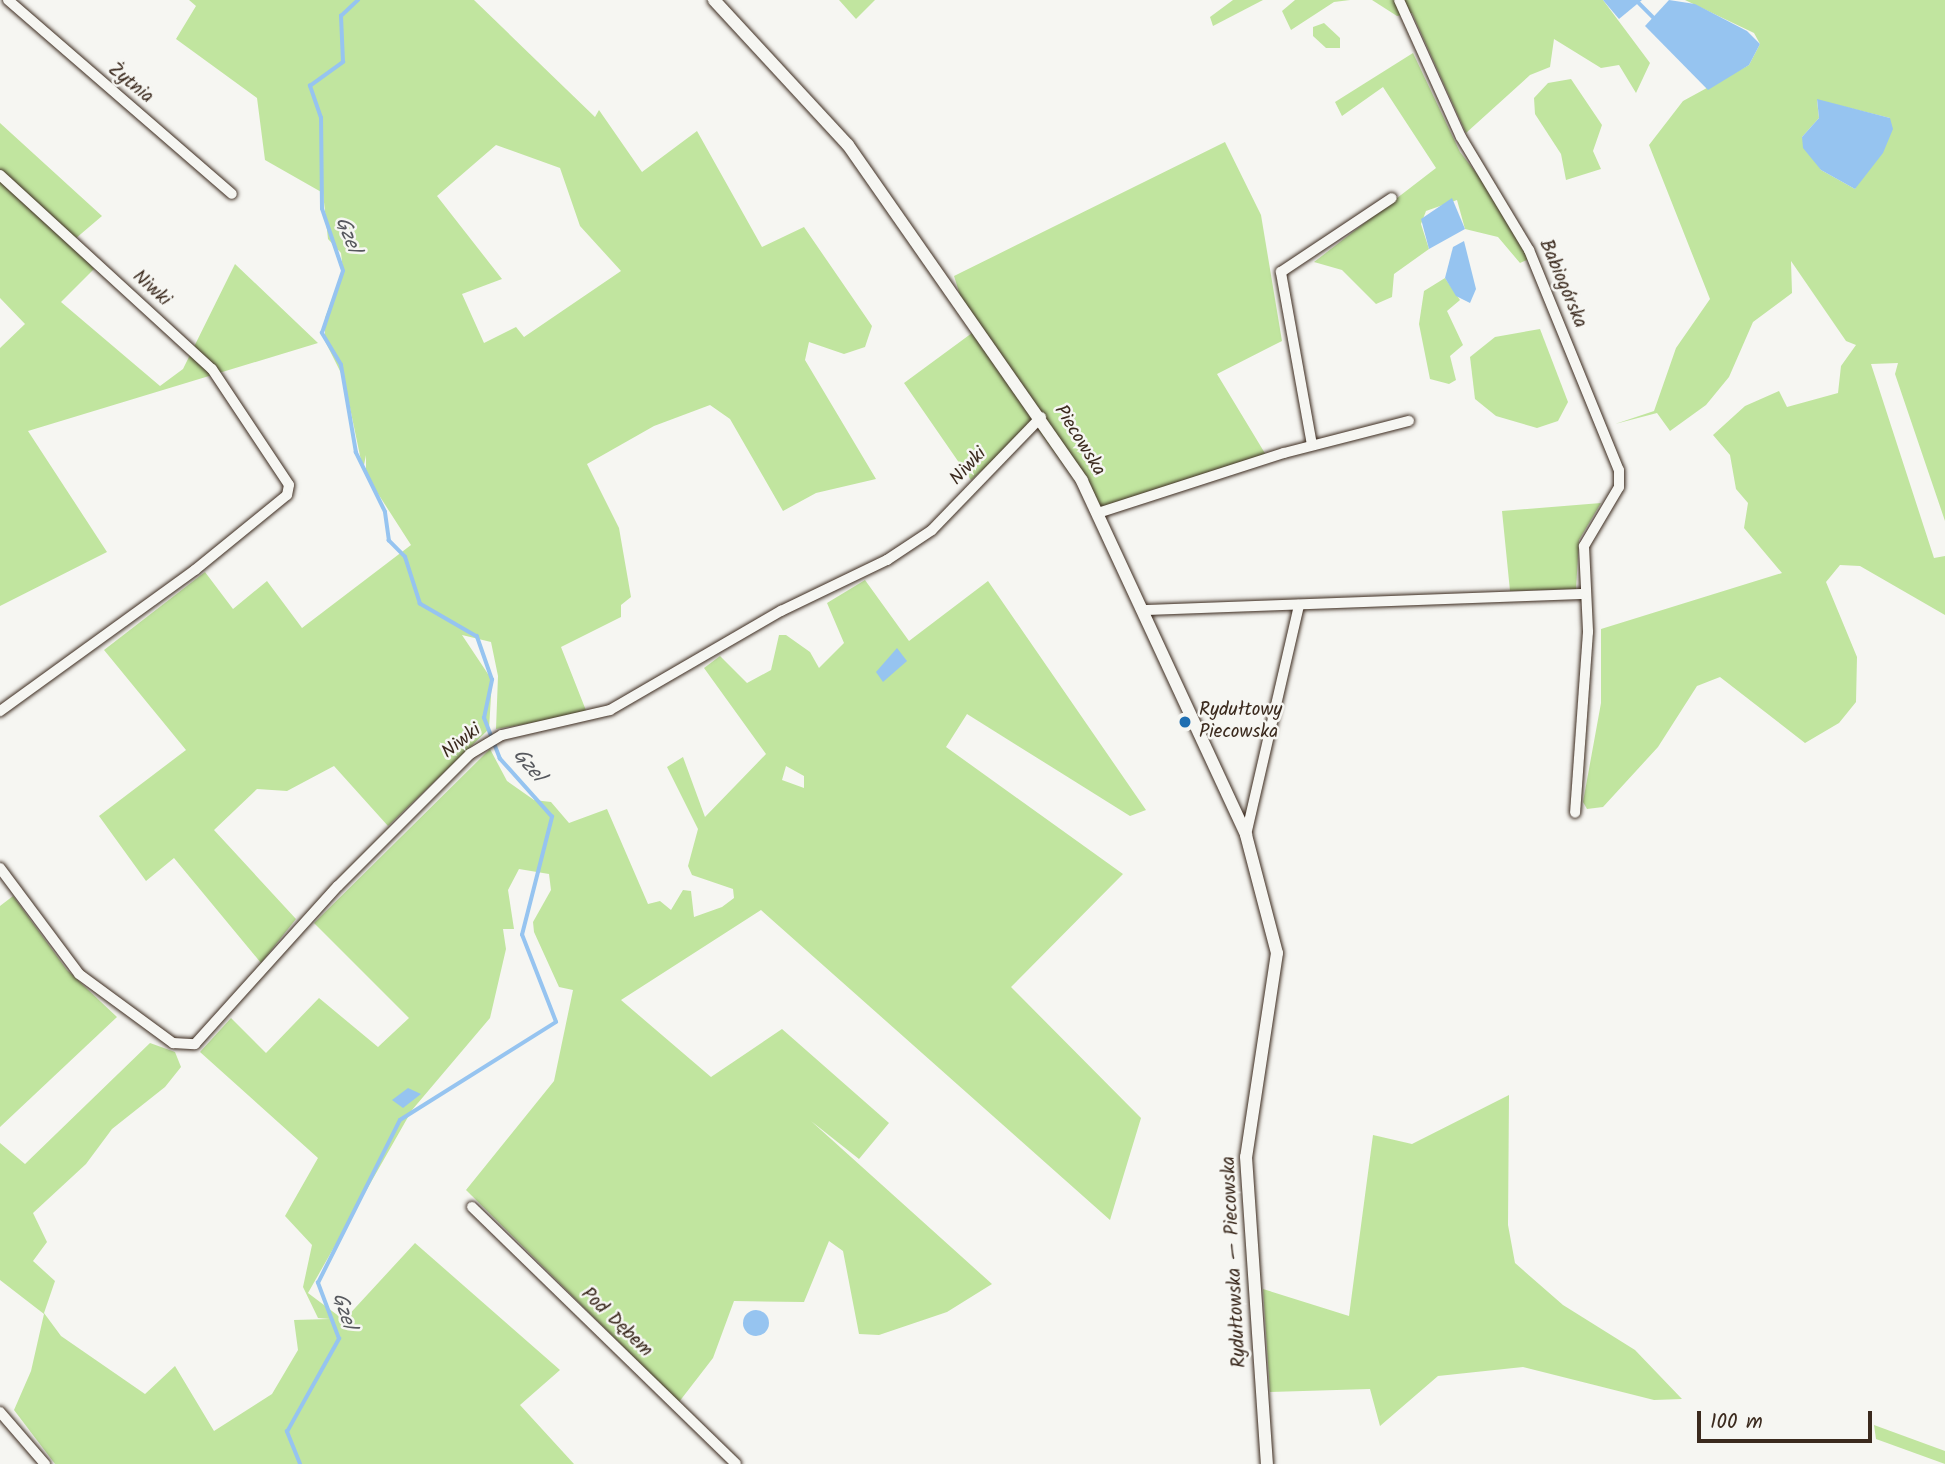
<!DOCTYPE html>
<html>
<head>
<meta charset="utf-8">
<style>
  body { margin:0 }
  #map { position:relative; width:1945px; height:1464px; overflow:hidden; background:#f6f6f2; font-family:Kalam,sans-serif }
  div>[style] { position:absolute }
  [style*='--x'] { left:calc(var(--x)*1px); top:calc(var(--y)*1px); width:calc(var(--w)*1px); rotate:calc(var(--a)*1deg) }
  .green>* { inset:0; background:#c1e59f }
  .water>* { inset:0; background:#96c4f0 }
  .round { border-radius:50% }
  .stream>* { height:3.5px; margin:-1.75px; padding:0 1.75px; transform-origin:1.75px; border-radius:1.75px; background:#96c4f0 }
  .roads { filter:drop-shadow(0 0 2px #3b2a1e) drop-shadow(0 0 2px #3b2a1e) }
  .minor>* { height:10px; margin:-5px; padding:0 5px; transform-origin:5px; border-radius:5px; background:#f6f6f2 }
  .tertiary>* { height:12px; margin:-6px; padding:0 6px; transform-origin:6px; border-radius:6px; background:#f6f6f2 }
  .dots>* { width:19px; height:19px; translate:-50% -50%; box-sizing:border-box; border:4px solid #f6f6f2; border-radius:50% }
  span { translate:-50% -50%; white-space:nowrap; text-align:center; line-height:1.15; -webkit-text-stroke:5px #f6f6f2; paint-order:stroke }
  .street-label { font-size:19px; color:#3b2a1e }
  .poi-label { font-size:19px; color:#3b2a1e }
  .left { translate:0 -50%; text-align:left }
  .water-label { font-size:21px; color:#56585d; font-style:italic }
  .scale { position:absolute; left:1697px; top:1411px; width:175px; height:32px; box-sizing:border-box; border:4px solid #3b2a1e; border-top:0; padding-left:9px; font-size:21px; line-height:24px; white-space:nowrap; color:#3b2a1e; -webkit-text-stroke:5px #f6f6f2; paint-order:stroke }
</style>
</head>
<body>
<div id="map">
  <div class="green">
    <div style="clip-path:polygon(evenodd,189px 0,474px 0,595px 117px,599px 110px,642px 172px,697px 131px,762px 247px,804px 227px,872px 326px,865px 347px,844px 354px,809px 342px,805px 360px,876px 479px,816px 493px,783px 511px,730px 419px,710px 405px,654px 426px,587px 464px,619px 528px,631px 597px,621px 605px,621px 617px,561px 647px,587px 713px,496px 729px,498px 676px,491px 642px,462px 635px,492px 680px,489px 729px,388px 826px,334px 766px,287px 791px,257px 789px,214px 830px,296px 919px,261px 963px,174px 858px,146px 881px,99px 816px,186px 750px,104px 650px,205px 572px,233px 609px,267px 581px,302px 628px,411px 545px,366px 475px,366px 455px,363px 470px,344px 379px,325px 341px,325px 318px,343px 271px,341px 253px,328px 239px,323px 193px,265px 160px,257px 98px,176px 39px,196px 6px,189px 0,496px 145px,560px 168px,580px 226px,621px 271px,524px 337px,516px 327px,484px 343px,462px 294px,502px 279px,437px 196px,496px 145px)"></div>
    <div style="clip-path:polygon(839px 0,875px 0,856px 19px)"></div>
    <div style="clip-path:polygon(1233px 0,1263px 0,1213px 26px,1210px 17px)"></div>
    <div style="clip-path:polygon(1295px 0,1350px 0,1334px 2px,1291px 30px,1282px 11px)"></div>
    <div style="clip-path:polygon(1372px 0,1603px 0,1650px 63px,1636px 93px,1619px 65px,1601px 68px,1554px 39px,1550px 67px,1530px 75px,1466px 133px,1412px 13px,1397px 16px)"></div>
    <div style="clip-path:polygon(evenodd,1685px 0,1945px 0,1945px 521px,1895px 374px,1898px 363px,1871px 364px,1934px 558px,1945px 556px,1945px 615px,1860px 566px,1840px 565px,1826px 582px,1857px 657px,1856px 702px,1839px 723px,1805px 743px,1720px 677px,1697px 686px,1658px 747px,1603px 807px,1587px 809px,1583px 802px,1601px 703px,1601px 629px,1782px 573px,1744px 528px,1748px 503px,1736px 489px,1730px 455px,1713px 435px,1745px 406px,1779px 391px,1787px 407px,1838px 393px,1841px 366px,1856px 345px,1846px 341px,1791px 261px,1792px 293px,1753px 322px,1729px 377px,1706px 405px,1670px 431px,1657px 413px,1615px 424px,1654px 411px,1676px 348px,1710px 299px,1649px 145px,1683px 101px,1749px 65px,1760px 44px,1754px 33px,1685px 0,1817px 100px,1890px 118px,1855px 189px,1821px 170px,1802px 137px,1819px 118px,1817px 100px)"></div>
    <div style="clip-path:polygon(1324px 23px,1340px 38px,1340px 48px,1326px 48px,1313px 36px,1313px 27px)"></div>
    <div style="clip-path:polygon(1413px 53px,1460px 152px,1494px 196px,1529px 259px,1520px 263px,1498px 237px,1465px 229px,1457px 200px,1426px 211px,1421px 224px,1429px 249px,1394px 274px,1392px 297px,1376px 304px,1342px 270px,1314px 262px,1436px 168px,1383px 87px,1342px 116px,1335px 102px)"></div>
    <div style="clip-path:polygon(1571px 79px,1602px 125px,1593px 151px,1601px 169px,1566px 180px,1561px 154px,1535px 114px,1534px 98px,1548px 83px)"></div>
    <div style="clip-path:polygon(0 123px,102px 216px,75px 239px,94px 269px,61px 302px,160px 386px,183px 369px,235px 264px,318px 343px,28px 431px,107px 552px,0 606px,0 348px,25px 324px,0 298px)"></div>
    <div style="clip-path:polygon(1225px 142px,1261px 215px,1282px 341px,1217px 374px,1266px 455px,1098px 513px,1034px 424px,971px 480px,904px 383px,972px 333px,954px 276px)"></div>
    <div style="clip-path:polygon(1445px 278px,1460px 300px,1447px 311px,1463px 345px,1450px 356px,1456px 380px,1449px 384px,1430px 379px,1419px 324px,1424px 291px)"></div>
    <div style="clip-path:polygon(1540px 329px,1568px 402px,1558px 421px,1537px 428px,1496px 416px,1475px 399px,1470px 357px,1495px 337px)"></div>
    <div style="clip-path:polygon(1601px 503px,1579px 540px,1576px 589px,1510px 591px,1502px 511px)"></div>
    <div style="clip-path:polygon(evenodd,865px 580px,909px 641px,988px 581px,1146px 810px,1130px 816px,967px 714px,946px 747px,1123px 874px,1011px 987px,1141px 1118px,1110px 1220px,761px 910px,621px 1000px,711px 1077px,782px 1029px,889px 1123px,859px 1159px,811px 1121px,992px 1284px,947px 1312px,879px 1335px,859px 1334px,843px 1251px,829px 1241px,804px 1302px,734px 1301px,713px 1358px,679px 1402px,466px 1190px,554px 1081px,573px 990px,559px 987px,534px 932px,533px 922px,551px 890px,549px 874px,519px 869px,508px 890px,514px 929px,503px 929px,506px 949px,490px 1018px,412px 1110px,308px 1293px,344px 1320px,415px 1243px,560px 1370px,520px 1405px,574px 1464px,55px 1464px,14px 1410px,31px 1371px,44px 1314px,0 1280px,0 1143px,25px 1164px,150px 1043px,175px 1052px,181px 1067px,165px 1087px,112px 1129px,86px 1164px,33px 1213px,47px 1242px,33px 1261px,55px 1281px,44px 1313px,61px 1336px,145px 1394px,175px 1366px,214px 1431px,272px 1394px,298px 1350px,294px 1320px,330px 1319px,318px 1318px,303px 1287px,312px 1245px,285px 1216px,318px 1158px,200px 1052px,231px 1018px,266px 1053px,319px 998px,378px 1047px,409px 1018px,314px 923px,490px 749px,507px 781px,534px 800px,551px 802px,569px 823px,607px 809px,648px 904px,660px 901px,671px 910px,683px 890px,691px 891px,694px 917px,722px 907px,734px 898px,733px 889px,692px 875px,688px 866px,698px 829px,667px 767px,683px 757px,705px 817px,766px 754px,704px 668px,720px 656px,747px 683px,771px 670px,779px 635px,786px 635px,810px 652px,819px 668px,844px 643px,827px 603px,865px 580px,786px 766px,804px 776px,804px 788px,782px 780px,786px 766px)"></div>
    <div style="clip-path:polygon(13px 896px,67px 970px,117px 1017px,0 1127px,0 906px)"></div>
    <div style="clip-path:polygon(1509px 1095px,1508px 1225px,1515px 1263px,1563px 1305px,1635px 1350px,1682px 1399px,1654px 1400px,1523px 1367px,1438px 1376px,1380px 1426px,1370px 1389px,1270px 1392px,1263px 1289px,1349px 1316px,1373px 1135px,1412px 1144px)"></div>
    <div style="clip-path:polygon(1874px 1425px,1945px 1451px,1945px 1464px,1876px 1439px)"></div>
  </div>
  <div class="water">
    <div style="clip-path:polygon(1603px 0,1642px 0,1619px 19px)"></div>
    <div style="clip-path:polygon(1669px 0,1695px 4px,1747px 31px,1760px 44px,1749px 65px,1708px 90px,1645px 26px)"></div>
    <div style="clip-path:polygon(1817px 99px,1890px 118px,1893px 129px,1883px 153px,1855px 189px,1821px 170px,1803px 148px,1802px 137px,1819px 118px)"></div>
    <div style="clip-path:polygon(1452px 198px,1465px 229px,1429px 249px,1421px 219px)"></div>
    <div style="clip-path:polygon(1464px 241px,1476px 289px,1470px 303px,1456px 296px,1445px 278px,1453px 247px)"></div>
    <div style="clip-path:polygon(897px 648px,907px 661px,883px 682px,876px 672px)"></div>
    <div style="clip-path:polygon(408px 1088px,421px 1094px,403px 1108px,392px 1100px)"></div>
    <div class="round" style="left:743px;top:1310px;width:26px;height:26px"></div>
  </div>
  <div class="stream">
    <div style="--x:1639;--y:3;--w:20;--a:45"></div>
    <div style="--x:300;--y:1464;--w:35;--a:-112"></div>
    <div style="--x:287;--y:1432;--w:107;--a:-60.8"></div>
    <div style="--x:339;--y:1339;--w:60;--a:-110.6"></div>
    <div style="--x:318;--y:1283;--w:182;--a:-63.3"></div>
    <div style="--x:400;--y:1120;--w:184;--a:-32.1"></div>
    <div style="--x:556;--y:1022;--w:93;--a:-111.3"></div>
    <div style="--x:522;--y:935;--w:122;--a:-75.7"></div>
    <div style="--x:552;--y:817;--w:78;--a:-131.9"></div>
    <div style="--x:500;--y:759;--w:44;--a:-111.3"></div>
    <div style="--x:484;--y:718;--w:39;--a:-78"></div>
    <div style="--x:492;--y:680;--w:46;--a:-109.2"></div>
    <div style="--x:477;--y:637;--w:66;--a:-149.9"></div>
    <div style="--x:420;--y:604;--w:49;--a:-107.7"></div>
    <div style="--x:405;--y:557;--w:23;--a:-135"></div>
    <div style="--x:389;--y:541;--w:29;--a:-98"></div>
    <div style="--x:385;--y:512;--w:66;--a:-116.2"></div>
    <div style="--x:356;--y:453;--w:89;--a:-99.7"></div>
    <div style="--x:341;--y:365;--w:37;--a:-121"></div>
    <div style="--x:322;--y:333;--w:65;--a:-71.3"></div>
    <div style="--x:343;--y:271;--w:65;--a:-108.7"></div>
    <div style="--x:322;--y:209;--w:91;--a:-90.6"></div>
    <div style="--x:321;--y:118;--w:34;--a:-109"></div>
    <div style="--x:310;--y:86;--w:41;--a:-36"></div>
    <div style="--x:343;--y:62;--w:46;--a:-92.5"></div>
    <div style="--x:341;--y:16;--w:23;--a:-43"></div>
  </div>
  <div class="roads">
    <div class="minor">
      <div style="--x:8;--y:0;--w:296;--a:40.9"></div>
      <div style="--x:1399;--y:0;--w:150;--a:65.7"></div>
      <div style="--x:1461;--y:137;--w:132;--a:59"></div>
      <div style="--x:1529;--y:250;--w:238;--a:67.8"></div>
      <div style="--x:1619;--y:470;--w:17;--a:90"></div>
      <div style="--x:1619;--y:487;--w:69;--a:120.7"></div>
      <div style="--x:1584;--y:546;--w:86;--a:87.3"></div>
      <div style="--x:1588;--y:632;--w:181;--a:94.1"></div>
      <div style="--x:0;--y:175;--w:287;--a:42.5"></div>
      <div style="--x:212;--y:369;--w:139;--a:56.4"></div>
      <div style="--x:289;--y:485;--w:10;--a:101"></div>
      <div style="--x:287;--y:495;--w:119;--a:140.8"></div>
      <div style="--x:195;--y:570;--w:241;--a:144.1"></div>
      <div style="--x:1312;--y:445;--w:176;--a:-100.2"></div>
      <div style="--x:1281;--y:272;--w:133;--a:-33.7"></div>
      <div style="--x:1098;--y:513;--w:195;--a:-17.9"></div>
      <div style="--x:1284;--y:453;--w:129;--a:-14.4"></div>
      <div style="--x:1145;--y:610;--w:438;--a:-2.1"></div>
      <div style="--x:1246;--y:835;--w:236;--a:-77"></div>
      <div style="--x:0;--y:868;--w:132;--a:53.3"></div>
      <div style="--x:79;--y:974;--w:117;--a:36.3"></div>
      <div style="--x:173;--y:1043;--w:22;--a:3"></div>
      <div style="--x:195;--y:1044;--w:213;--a:-47.9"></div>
      <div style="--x:338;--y:886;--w:187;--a:-45"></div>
      <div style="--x:470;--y:754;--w:37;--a:-31"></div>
      <div style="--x:502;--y:735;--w:111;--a:-13"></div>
      <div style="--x:610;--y:710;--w:198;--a:-30.1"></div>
      <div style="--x:781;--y:611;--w:118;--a:-25.7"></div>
      <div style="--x:887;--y:560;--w:54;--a:-33.7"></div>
      <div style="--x:932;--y:530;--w:157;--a:-46"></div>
      <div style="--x:472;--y:1207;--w:368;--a:44.2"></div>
      <div style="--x:0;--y:1412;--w:69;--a:49.1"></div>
    </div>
    <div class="tertiary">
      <div style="--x:714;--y:0;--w:197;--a:47.3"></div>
      <div style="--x:848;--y:145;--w:409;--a:55.1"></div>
      <div style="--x:1082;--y:481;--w:390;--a:65.1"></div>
      <div style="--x:1246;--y:835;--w:122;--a:75.3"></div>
      <div style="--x:1277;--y:953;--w:206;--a:98.6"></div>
      <div style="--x:1246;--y:1157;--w:308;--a:86.1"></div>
    </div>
  </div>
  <div class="dots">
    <div style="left:1185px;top:722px;background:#1f6fb2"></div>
  </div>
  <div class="street-label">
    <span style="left:130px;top:84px;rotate:39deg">Żytnia</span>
    <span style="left:1562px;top:284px;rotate:67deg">Babiogórska</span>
    <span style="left:151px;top:289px;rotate:42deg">Niwki</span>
    <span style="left:1079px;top:441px;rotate:58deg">Piecowska</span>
    <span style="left:969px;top:467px;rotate:-47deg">Niwki</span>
    <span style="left:462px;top:742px;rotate:-38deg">Niwki</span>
    <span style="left:1235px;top:1262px;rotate:-93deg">Rydułtowska — Piecowska</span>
    <span style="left:616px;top:1323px;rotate:44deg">Pod Dębem</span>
  </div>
  <div class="poi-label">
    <span class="left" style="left:1199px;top:722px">Rydułtowy<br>Piecowska</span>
  </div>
  <div class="water-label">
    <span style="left:347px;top:235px;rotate:69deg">Gzel</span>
    <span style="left:528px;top:766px;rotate:50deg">Gzel</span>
    <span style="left:343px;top:1311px;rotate:73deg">Gzel</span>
  </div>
  <div class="scale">100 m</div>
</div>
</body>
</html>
